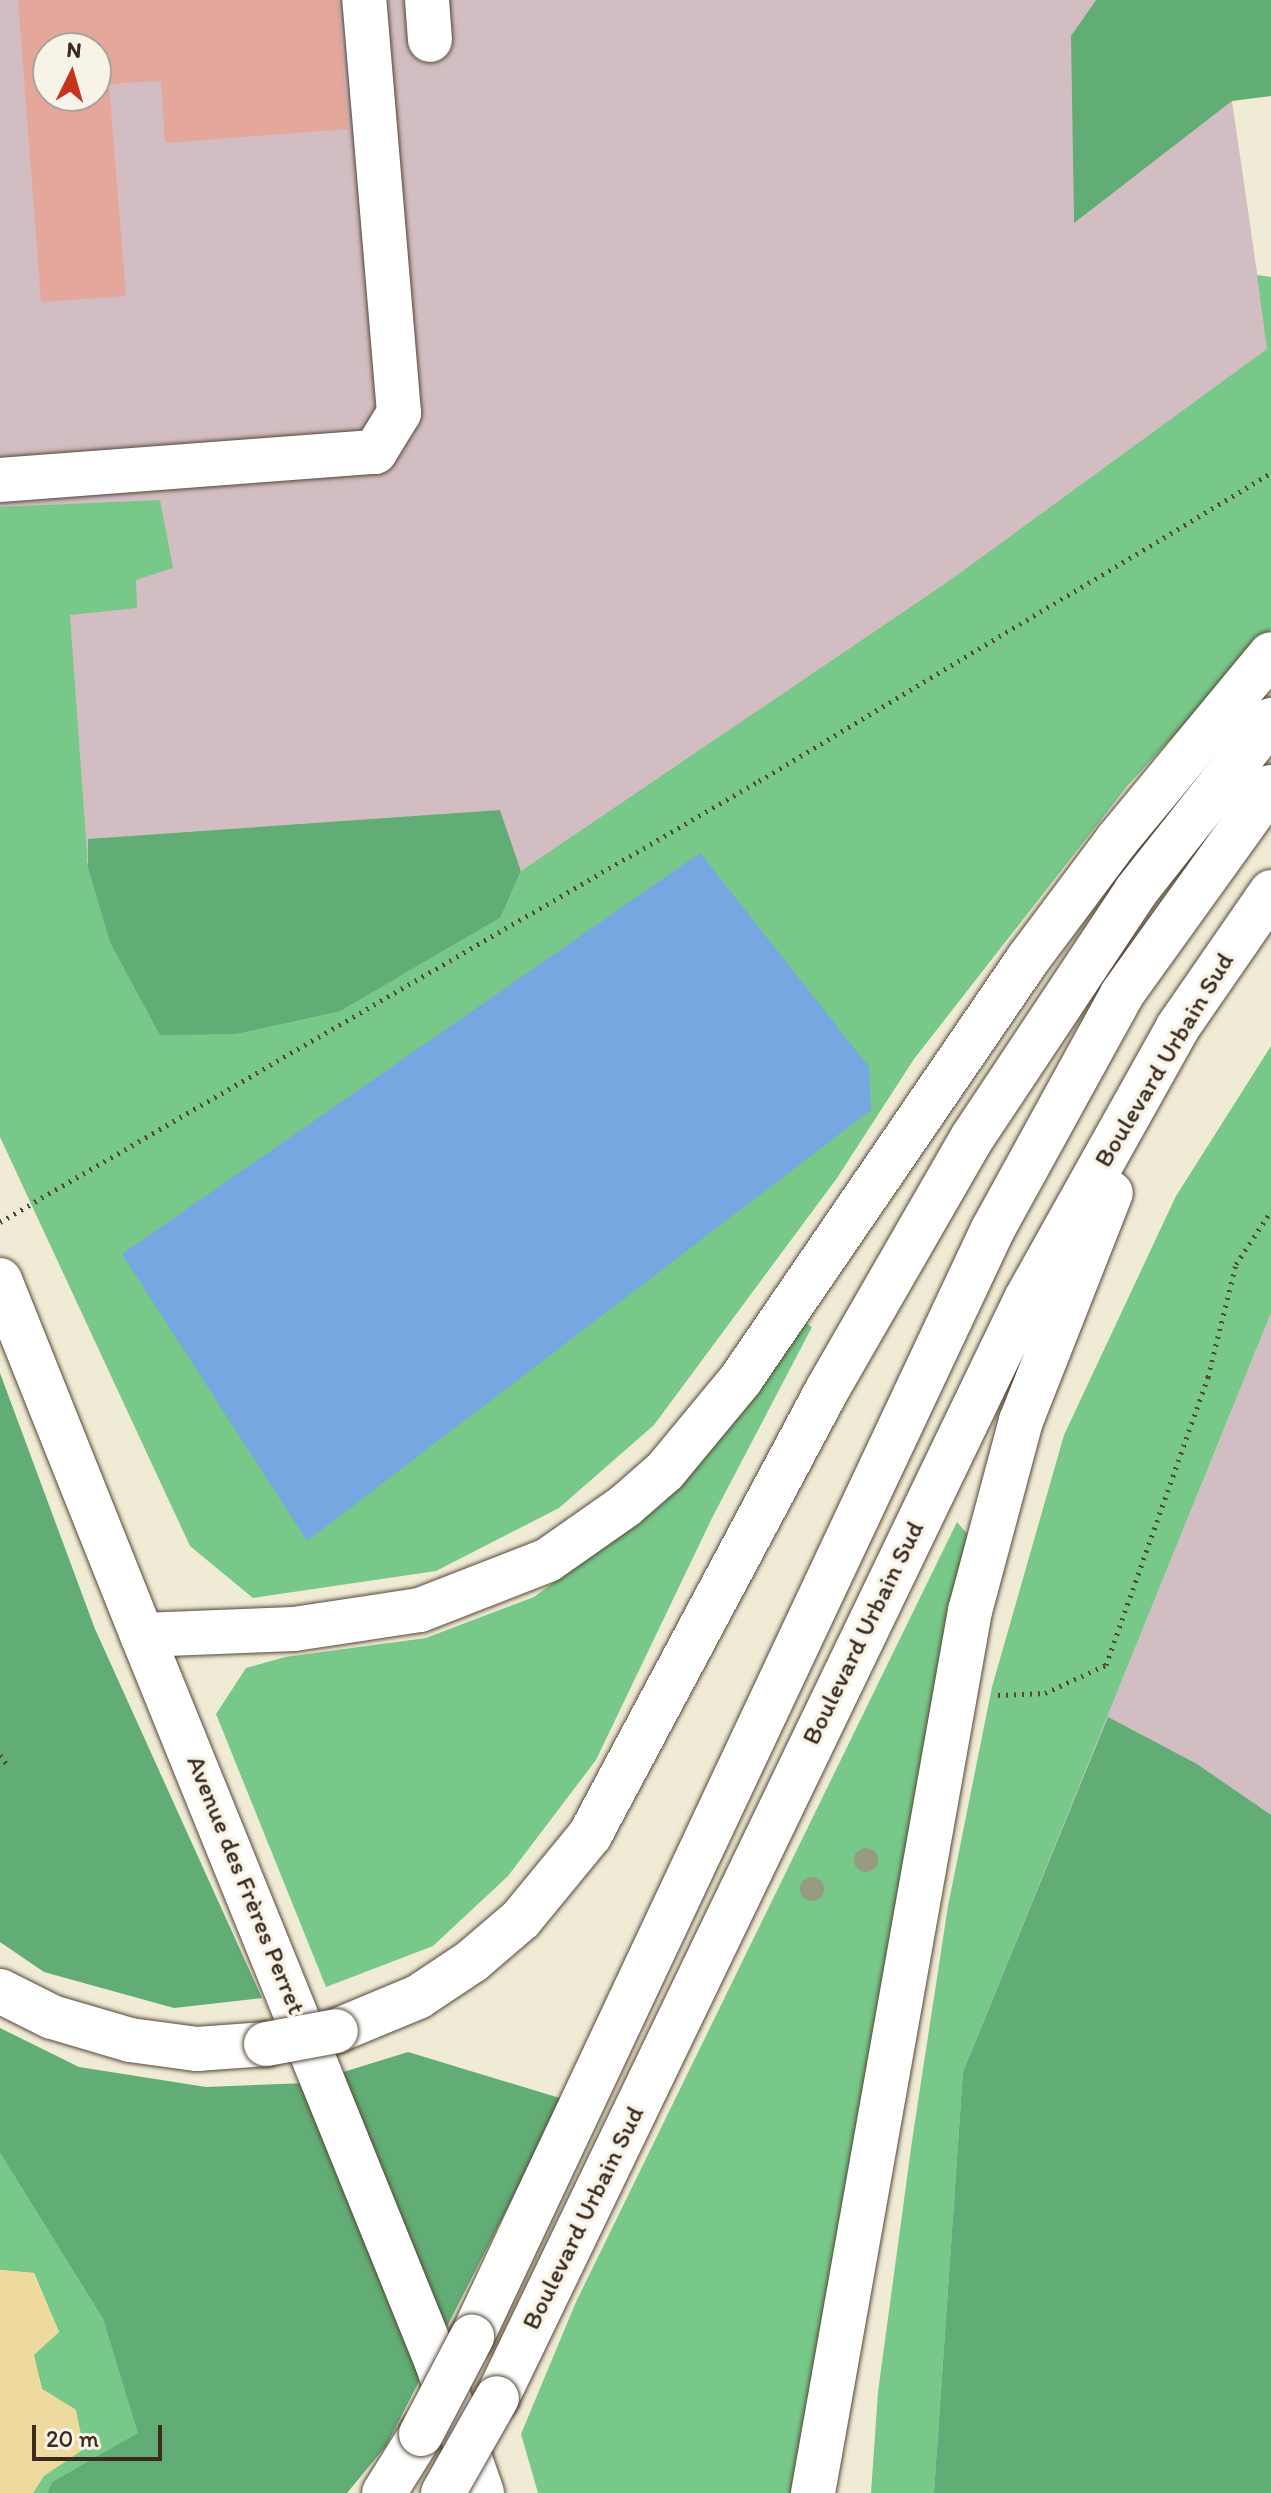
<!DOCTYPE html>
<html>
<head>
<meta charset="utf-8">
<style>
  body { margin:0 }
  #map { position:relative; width:1271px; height:2493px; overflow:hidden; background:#f0ebd5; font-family:Itim,sans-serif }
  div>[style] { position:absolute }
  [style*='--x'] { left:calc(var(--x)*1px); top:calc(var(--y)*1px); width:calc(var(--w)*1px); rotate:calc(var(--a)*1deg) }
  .industrial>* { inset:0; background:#d2bec2 }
  .green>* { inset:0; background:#78c889 }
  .forest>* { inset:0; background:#62ac75 }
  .sand>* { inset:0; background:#eeda9e }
  .water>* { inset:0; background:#76a7e1 }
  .building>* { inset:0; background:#e5a69c }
  .path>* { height:5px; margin-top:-2.5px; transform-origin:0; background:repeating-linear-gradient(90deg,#564739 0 2px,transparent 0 8px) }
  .roads { filter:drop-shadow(0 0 2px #564739) drop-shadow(0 0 2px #564739) }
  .minor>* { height:44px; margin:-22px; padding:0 22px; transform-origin:22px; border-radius:22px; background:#fff }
  .major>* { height:44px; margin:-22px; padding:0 22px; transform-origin:22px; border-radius:22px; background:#fff }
  .highway>* { height:44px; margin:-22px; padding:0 22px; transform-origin:22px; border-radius:22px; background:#fff }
  .bridges { filter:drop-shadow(0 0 2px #564739) drop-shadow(0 0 2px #564739) }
  .highway-bridge>* { height:44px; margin:-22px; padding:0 22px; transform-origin:22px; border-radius:22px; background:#fff }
  .trees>* { width:24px; height:24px; margin:-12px; border-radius:50%; background:#969b82 }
  span { translate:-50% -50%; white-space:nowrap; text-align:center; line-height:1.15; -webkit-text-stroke:7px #f7f3e8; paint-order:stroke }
  .street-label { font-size:26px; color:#3b2a1e }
  .north { position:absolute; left:32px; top:32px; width:80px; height:80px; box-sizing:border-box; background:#f7f3e8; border:2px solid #aca397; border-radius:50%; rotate:5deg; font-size:22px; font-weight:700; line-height:32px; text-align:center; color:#3b2a1e }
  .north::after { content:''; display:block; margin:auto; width:28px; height:36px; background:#c8321e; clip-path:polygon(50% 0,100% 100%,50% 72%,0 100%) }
  .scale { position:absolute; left:32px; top:2425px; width:130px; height:36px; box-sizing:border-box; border:4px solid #3b2a1e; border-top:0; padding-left:10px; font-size:24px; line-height:28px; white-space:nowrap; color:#3b2a1e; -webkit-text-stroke:6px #f7f3e8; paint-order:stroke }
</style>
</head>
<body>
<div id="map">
  <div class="industrial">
    <div style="clip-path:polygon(evenodd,0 0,1096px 0,1072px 37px,1074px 222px,1232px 101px,1268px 348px,1255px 455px,521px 871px,500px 810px,0 869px,0 0,48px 48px,96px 48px,96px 96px,48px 96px,48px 48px)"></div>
    <div style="clip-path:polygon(1271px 1313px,1271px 2493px,934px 2493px,963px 2072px)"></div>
  </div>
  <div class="green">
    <div style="clip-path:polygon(1257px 275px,1271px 277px,1271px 629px,1267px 635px,1128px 785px,914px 1059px,837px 1178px,654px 1425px,559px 1508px,436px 1571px,253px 1598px,190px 1546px,0 1137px,0 507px,160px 500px,173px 568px,136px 580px,137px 608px,70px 615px,88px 867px,501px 917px,521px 871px,949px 581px,1267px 349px)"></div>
    <div style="clip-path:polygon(1271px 1046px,1271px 1313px,963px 2072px,934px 2493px,871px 2493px,878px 2392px,912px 2141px,948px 1906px,992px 1687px,1064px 1435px,1176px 1196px)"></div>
    <div style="clip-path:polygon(803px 1321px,812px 1327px,713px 1516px,596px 1760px,508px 1876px,433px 1946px,326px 1987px,216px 1714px,246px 1668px,285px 1657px,426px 1638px,534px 1597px,614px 1538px)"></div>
    <div style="clip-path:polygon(957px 1522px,969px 1536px,792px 2493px,538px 2493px,521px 2434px,576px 2302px)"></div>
    <div style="clip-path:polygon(0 2153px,103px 2319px,139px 2433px,52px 2482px,47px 2493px,33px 2493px,76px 2410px,42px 2389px,33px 2354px,59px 2332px,34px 2273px,0 2270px)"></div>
  </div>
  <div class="forest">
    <div style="clip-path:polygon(1096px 0,1271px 0,1271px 96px,1232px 101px,1074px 223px,1071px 36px)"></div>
    <div style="clip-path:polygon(500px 810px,521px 871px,501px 917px,340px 1011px,236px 1034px,160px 1035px,110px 942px,88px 867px,88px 839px)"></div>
    <div style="clip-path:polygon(0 1373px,95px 1629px,262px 1998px,174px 2008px,44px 1972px,0 1942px)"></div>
    <div style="clip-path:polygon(1108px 1717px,1197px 1764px,1271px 1815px,1271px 2493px,934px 2493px,963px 2072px)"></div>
    <div style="clip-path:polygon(0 2028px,79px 2067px,206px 2087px,308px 2083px,408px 2052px,563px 2099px,386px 2446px,347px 2493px,47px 2493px,52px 2482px,138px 2433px,103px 2319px,0 2153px)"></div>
  </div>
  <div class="sand">
    <div style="clip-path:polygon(0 2270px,33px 2273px,59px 2332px,34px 2355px,42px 2389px,76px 2410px,84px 2449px,44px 2476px,33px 2493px,0 2493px)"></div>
  </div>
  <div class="water">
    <div style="clip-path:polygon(700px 853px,869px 1067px,871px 1110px,307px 1541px,122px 1254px)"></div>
  </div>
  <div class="building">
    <div style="clip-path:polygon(evenodd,18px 0,338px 0,348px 129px,165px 143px,161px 81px,109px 84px,126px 296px,41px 302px,18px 0,48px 48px,96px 48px,96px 96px,48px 96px,48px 48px)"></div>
  </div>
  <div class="path">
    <div style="--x:0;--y:1222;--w:878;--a:-30.16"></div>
    <div style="--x:759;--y:781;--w:598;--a:-31.03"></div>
    <div style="--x:998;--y:1695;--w:47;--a:-2.4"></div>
    <div style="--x:1045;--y:1693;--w:67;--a:-24.7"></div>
    <div style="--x:1106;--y:1665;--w:306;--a:-70.5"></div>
    <div style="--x:1208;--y:1377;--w:116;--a:-76.1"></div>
    <div style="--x:1236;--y:1264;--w:64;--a:-56.6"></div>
    <div style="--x:0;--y:1755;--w:15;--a:53"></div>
  </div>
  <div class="roads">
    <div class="minor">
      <div style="--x:427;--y:0;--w:40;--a:85.7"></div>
      <div style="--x:0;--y:480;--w:376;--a:-4.3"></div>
      <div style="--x:375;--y:452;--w:46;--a:-58.4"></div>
      <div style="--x:399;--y:413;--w:414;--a:-94.8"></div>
      <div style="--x:0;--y:1280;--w:382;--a:68.2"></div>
    </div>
    <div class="major">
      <div style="--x:142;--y:1635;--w:785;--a:67.94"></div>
      <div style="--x:437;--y:2363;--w:138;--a:70.9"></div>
    </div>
    <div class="highway">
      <div style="--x:142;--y:1635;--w:152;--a:-2.3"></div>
      <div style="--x:294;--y:1629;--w:127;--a:-8.6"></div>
      <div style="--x:420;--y:1610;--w:137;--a:-21.3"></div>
      <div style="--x:548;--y:1560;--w:94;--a:-35"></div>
      <div style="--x:625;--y:1506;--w:53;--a:-41.2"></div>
      <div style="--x:665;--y:1471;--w:119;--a:-50.4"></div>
      <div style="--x:741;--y:1379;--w:509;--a:-55.65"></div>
      <div style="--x:1028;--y:959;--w:149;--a:-53.2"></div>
      <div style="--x:1117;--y:840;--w:241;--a:-50.4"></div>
      <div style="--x:0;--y:1991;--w:58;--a:26.6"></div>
      <div style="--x:52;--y:2017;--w:81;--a:16.4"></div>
      <div style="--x:130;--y:2040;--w:68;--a:7.7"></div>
      <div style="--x:197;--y:2049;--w:69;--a:-4.1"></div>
      <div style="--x:336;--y:2031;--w:89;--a:-22.5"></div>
      <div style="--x:418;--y:1997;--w:65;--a:-33.7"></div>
      <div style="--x:472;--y:1961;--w:65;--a:-40.6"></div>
      <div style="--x:521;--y:1919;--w:109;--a:-50.6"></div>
      <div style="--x:590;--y:1835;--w:504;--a:-61.96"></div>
      <div style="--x:827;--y:1390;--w:291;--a:-60.1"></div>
      <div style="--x:972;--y:1138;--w:296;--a:-56.4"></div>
      <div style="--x:1136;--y:891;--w:218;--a:-51.7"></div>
      <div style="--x:472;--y:2337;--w:1224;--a:-64.82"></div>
      <div style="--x:993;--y:1229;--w:268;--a:-61.2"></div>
      <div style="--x:1122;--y:994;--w:255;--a:-54.3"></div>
      <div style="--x:497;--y:2398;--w:1220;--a:-64.3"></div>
      <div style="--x:1026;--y:1299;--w:312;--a:-60.8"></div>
      <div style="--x:1178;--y:1027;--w:164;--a:-55.4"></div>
      <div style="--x:384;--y:2493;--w:70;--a:-57.9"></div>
      <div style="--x:813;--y:2493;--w:896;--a:-79.91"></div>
      <div style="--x:970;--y:1611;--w:197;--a:-75"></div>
      <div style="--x:1021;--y:1421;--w:245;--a:-68.5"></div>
    </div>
  </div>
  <div class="bridges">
    <div class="highway-bridge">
      <div style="--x:266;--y:2044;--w:71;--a:-10.5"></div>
      <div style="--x:421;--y:2434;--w:110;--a:-62.3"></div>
      <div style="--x:443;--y:2493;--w:109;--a:-60.4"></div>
    </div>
  </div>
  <div class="trees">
    <div style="left:866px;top:1860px"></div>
    <div style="left:812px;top:1889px"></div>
  </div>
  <div class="street-label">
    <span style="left:1164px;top:1060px;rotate:-59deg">Boulevard Urbain Sud</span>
    <span style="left:863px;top:1633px;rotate:-64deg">Boulevard Urbain Sud</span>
    <span style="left:246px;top:1885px;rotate:68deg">Avenue des Frères Perret</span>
    <span style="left:583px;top:2218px;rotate:-64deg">Boulevard Urbain Sud</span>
  </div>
  <div class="north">N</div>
  <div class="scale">20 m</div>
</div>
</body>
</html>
